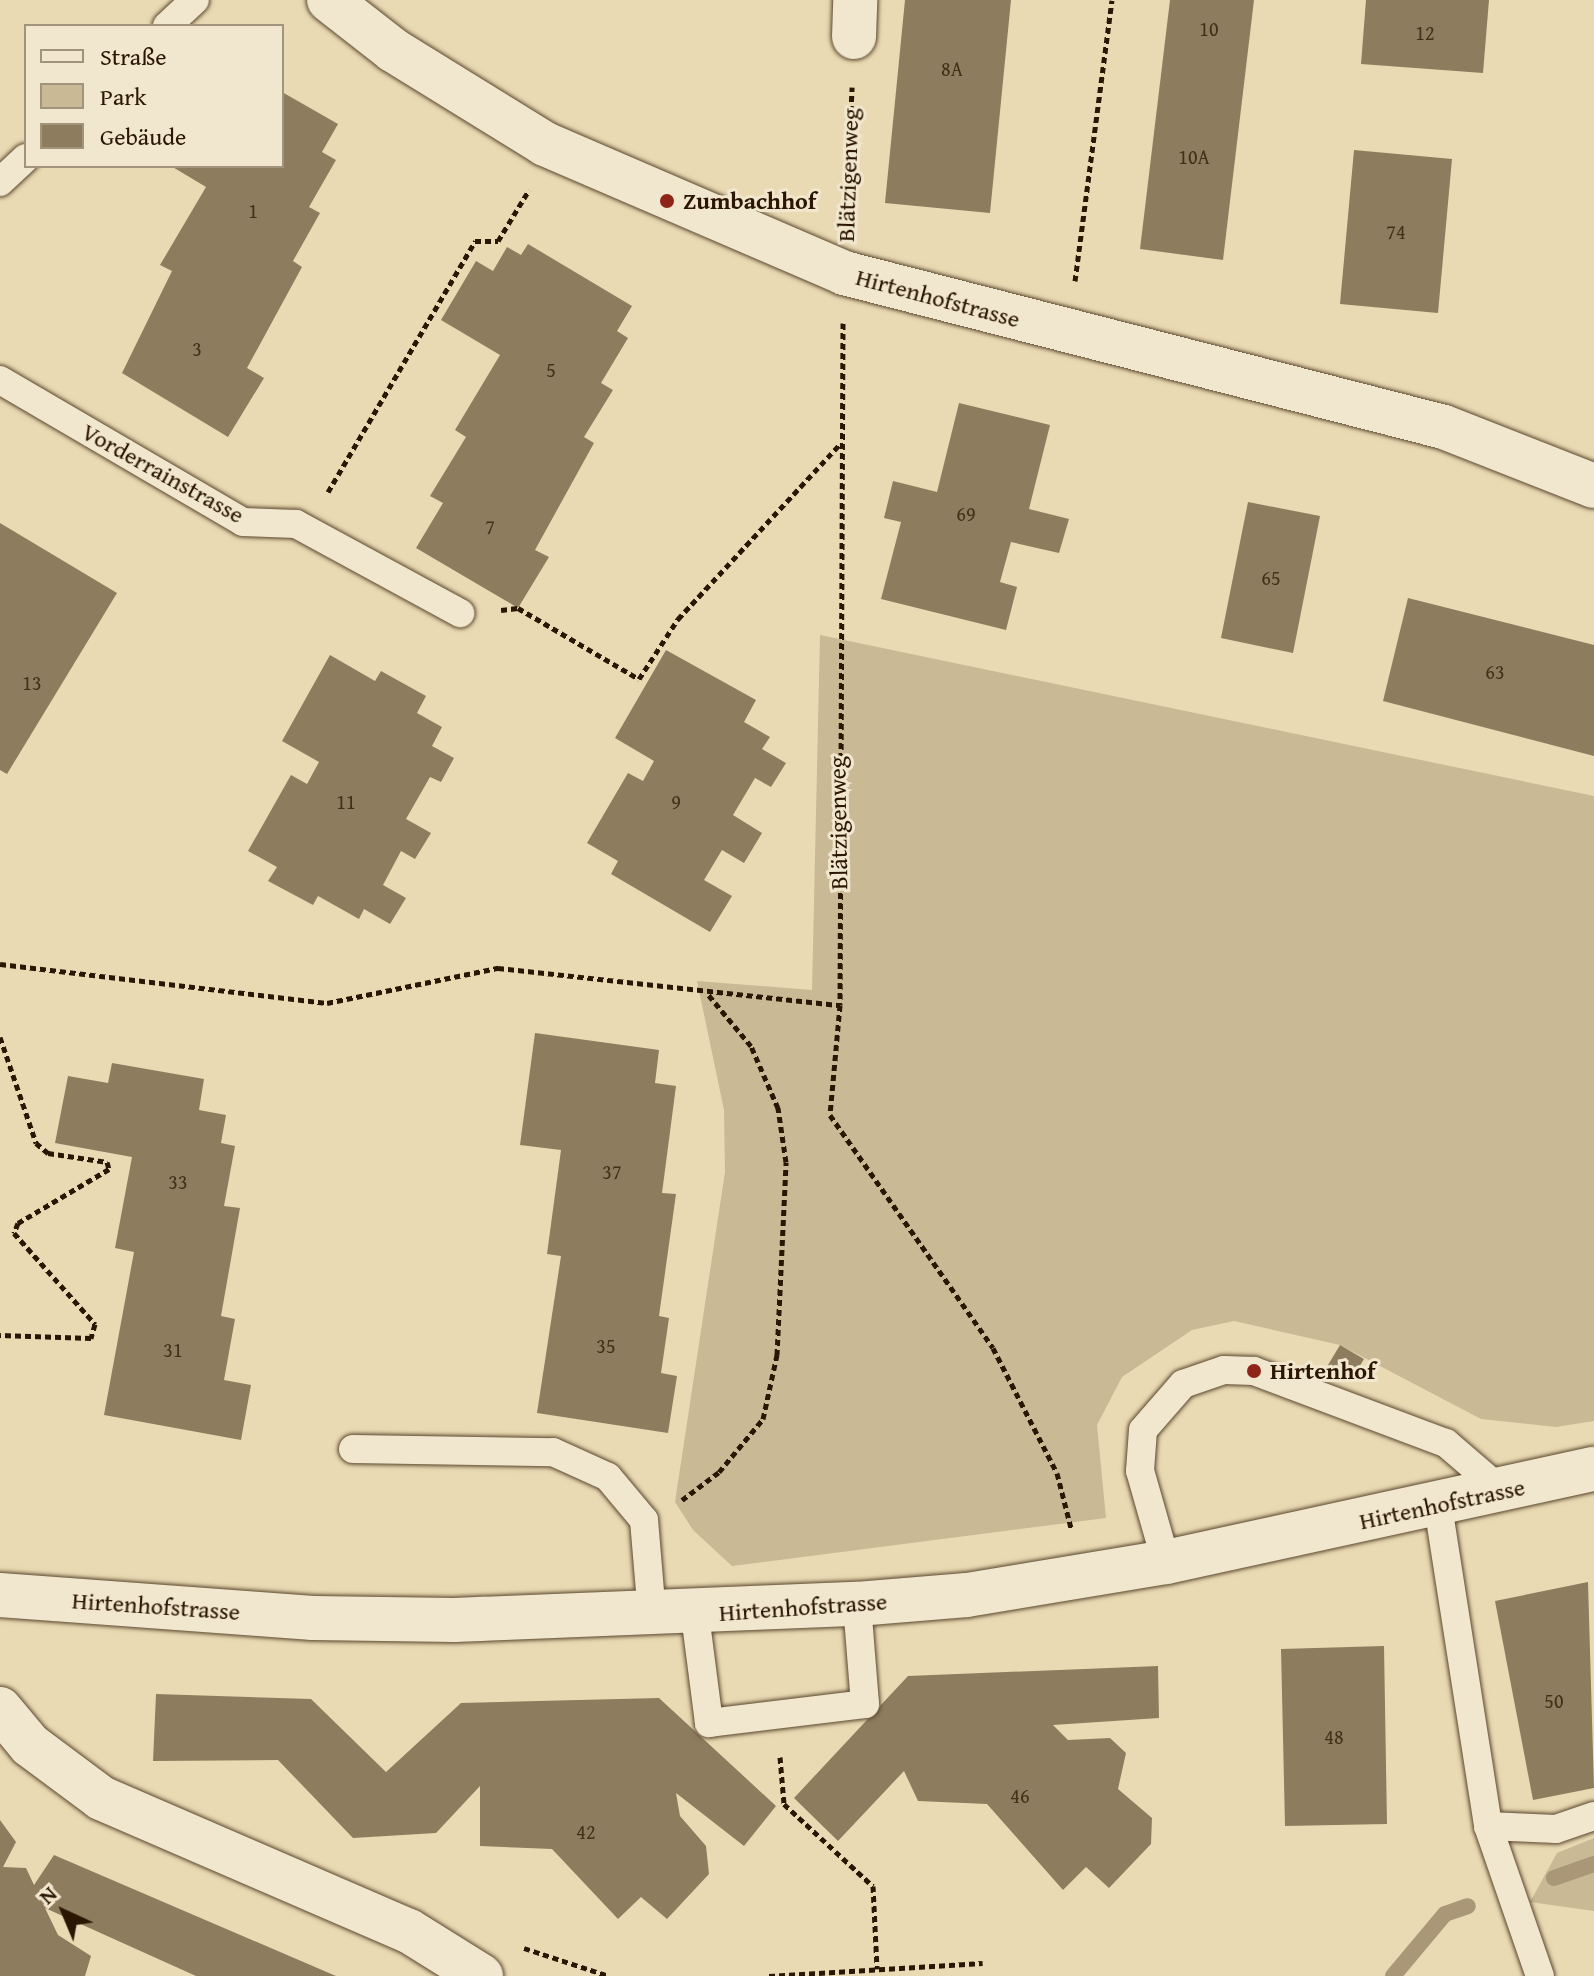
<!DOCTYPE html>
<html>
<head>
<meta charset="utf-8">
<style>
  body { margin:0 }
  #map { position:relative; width:1594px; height:1976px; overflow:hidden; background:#eadab3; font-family:"Gentium Book Plus",serif }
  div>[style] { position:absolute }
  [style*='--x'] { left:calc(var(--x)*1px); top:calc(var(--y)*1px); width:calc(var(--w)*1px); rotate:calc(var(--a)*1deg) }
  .green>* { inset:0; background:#c9b995 }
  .stream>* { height:16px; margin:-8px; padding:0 8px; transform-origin:8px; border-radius:8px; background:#a99777 }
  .building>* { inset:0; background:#8e7c5e }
  .path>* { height:5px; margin-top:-2.5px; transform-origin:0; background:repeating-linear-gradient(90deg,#2a1602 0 6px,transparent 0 10px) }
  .roads { filter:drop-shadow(0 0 2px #5a472e) drop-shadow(0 0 2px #5a472e) }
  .service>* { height:28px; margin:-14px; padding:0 14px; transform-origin:14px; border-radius:14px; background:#f1e7ce }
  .minor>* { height:44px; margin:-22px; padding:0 22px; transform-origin:22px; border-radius:22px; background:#f1e7ce }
  .dots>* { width:22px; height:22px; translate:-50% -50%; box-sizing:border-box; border:4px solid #f1e7ce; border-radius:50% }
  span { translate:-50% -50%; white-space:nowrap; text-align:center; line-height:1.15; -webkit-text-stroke:6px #f1e7ce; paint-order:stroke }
  .number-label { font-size:20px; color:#433019 }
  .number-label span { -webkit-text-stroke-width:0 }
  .street-label { font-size:24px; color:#2a1602 }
  .poi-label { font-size:24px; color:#2a1602; font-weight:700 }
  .left { translate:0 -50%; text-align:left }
  .legend { position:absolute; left:24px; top:24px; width:260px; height:144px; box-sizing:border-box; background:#f1e7ce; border:2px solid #a1937c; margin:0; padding:10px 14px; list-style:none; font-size:24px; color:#2a1602 }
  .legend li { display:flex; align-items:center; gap:16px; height:40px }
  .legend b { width:40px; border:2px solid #a1937c }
  .north { position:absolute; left:24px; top:1872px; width:80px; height:80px; -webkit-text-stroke:6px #f1e7ce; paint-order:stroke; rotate:316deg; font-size:22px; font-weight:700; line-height:32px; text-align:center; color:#2a1602 }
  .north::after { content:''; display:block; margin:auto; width:28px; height:36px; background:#2a1602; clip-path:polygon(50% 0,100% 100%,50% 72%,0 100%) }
</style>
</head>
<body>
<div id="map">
  <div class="green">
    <div style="clip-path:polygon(820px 635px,1594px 796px,1594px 1421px,1556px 1427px,1481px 1419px,1340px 1345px,1234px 1321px,1192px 1330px,1122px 1377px,1097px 1425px,1106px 1518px,732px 1566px,693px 1530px,675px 1502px,725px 1172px,724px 1110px,697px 981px,812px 990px)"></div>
    <div style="clip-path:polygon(1594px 1838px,1594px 1911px,1530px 1902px,1557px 1853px)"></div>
  </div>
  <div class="stream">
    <div style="--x:1554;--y:1878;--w:42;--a:-19.3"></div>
    <div style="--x:1393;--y:1976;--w:81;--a:-50"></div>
    <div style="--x:1445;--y:1914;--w:24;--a:-19"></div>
  </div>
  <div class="building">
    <div style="clip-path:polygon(905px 0,1011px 0,990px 213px,885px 203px)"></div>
    <div style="clip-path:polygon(1170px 0,1254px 0,1223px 260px,1140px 249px)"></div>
    <div style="clip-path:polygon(1366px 0,1489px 0,1483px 73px,1361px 64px)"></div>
    <div style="clip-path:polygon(282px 92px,338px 124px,322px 152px,336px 160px,309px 207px,320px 213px,293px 261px,302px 267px,247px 368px,264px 378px,228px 437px,122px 373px,172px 271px,160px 265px,206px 187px,171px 166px,282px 166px)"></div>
    <div style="clip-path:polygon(1354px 150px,1452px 159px,1438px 313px,1340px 304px)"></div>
    <div style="clip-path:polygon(528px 244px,632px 306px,617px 331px,628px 338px,601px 383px,613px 390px,584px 437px,594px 443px,535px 550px,549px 557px,518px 608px,416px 548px,443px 503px,430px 496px,466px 437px,455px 430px,500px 355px,441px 320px,476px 261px,493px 271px,507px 247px,521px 255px)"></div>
    <div style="clip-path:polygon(959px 403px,1050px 425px,1029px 509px,1069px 519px,1059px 553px,1011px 542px,1000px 582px,1017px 587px,1006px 630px,881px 599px,901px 522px,884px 518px,893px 481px,937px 492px)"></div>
    <div style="clip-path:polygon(1248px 502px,1320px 516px,1293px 653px,1221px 638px)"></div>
    <div style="clip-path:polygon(0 523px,117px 593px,7px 774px,0 770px)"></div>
    <div style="clip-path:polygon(1408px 598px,1594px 645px,1594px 756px,1383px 701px)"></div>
    <div style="clip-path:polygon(666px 650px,756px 700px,744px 722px,770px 737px,762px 749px,786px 763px,771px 787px,755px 778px,733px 815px,762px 833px,744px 863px,722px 850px,704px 880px,732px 896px,710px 932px,611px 874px,618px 861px,587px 843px,628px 773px,643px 781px,654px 761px,615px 738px)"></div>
    <div style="clip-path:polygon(330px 655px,375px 681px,381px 671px,426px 696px,417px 713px,442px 727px,432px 746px,454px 758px,441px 782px,430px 777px,406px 819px,431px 833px,415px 859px,401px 851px,383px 885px,406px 898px,390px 924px,364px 909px,359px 919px,318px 896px,313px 905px,268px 881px,277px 867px,248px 851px,291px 775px,307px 784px,319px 762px,282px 741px)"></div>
    <div style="clip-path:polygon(535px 1033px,659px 1050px,655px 1083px,676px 1086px,662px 1193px,676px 1194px,659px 1316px,669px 1318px,661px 1373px,677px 1376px,668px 1433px,537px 1413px,561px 1256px,547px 1254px,561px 1150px,520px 1145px)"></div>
    <div style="clip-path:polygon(112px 1063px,204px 1079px,199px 1110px,226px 1115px,221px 1143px,235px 1146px,224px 1206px,240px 1208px,221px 1316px,235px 1319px,224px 1380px,251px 1385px,241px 1440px,104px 1415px,134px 1252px,115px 1248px,132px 1157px,55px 1143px,68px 1076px,108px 1083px)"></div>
    <div style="clip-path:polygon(1340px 1345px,1364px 1359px,1352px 1379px,1328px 1365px)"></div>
    <div style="clip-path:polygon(1588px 1582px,1594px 1788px,1533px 1800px,1495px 1601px)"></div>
    <div style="clip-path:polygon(1384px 1646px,1387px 1824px,1285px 1826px,1281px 1649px)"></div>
    <div style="clip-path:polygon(1158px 1666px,1159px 1718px,1053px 1725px,1068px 1740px,1110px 1738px,1126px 1753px,1118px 1789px,1152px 1818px,1151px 1844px,1109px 1888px,1086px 1867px,1063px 1890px,987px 1804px,918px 1801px,904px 1771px,838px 1841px,794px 1798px,908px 1676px)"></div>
    <div style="clip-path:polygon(156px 1694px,311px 1699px,386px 1772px,461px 1703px,659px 1698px,776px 1806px,744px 1846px,676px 1793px,680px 1816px,706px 1846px,709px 1874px,667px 1919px,641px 1897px,618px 1919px,552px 1849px,480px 1846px,480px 1786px,436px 1833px,353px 1838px,278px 1760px,153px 1761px)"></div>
    <div style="clip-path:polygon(0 1820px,16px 1842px,3px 1867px,26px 1868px,34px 1885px,54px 1855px,336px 1976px,196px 1976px,45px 1908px,58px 1935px,91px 1956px,85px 1976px,0 1976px)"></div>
  </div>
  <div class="path">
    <div style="--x:846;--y:221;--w:134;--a:-87.4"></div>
    <div style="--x:1075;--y:281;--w:283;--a:-82.5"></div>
    <div style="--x:843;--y:323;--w:682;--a:90.25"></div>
    <div style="--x:840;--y:1005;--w:110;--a:95.2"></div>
    <div style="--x:830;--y:1115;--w:284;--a:55"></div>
    <div style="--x:993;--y:1348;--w:140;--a:62.9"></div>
    <div style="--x:1057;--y:1473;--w:57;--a:75.7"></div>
    <div style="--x:328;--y:492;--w:291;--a:-59.6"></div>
    <div style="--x:475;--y:241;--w:23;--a:0"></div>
    <div style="--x:498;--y:241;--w:60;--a:-58.7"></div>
    <div style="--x:501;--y:610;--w:17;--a:-7"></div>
    <div style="--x:518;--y:608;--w:140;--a:30.4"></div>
    <div style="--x:639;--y:679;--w:72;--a:-57"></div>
    <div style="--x:678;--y:619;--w:237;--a:-47.2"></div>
    <div style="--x:0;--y:964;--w:329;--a:6.8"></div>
    <div style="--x:327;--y:1003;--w:175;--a:-11.6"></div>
    <div style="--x:498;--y:968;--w:344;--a:6.2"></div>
    <div style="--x:0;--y:1037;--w:112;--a:71.2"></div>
    <div style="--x:36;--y:1143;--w:16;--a:40"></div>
    <div style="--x:48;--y:1153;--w:60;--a:8.7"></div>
    <div style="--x:107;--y:1162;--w:7;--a:74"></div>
    <div style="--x:109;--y:1169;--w:106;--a:149.3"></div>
    <div style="--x:18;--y:1223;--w:11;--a:112"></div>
    <div style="--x:14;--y:1233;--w:122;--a:48.3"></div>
    <div style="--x:95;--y:1324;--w:15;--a:106"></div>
    <div style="--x:91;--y:1338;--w:91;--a:-178.1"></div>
    <div style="--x:682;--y:1500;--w:46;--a:-37.1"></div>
    <div style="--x:719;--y:1472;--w:69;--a:-50.3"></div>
    <div style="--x:763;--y:1419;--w:66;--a:-77.7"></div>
    <div style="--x:777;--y:1355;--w:193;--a:-87.3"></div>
    <div style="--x:786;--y:1162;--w:55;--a:-98.4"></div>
    <div style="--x:778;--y:1108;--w:68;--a:-113.5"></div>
    <div style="--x:751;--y:1046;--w:70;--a:-129.8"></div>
    <div style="--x:780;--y:1757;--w:47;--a:85.1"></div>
    <div style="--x:784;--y:1804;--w:121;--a:42.7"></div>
    <div style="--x:873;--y:1886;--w:83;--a:87.2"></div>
    <div style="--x:524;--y:1948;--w:89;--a:18.2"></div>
    <div style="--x:769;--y:1976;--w:214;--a:-3.5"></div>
  </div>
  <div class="roads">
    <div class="service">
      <div style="--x:167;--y:26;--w:38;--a:-43"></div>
      <div style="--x:0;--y:182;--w:35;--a:-43"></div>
      <div style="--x:0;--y:380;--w:281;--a:30.3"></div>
      <div style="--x:243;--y:522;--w:53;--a:2.2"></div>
      <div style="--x:296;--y:524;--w:187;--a:28.5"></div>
      <div style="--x:353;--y:1449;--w:200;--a:0.9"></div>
      <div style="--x:553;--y:1452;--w:60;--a:24.4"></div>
      <div style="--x:608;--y:1477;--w:56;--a:50.1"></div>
      <div style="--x:644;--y:1520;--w:96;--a:85.2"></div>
      <div style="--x:1438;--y:1506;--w:324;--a:81.1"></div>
      <div style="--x:1488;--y:1826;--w:68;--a:2.5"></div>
      <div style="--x:1556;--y:1829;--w:40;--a:-18.9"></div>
      <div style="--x:1166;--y:1562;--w:95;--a:-105.9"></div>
      <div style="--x:1140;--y:1471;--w:41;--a:-85.8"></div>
      <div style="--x:1143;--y:1430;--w:61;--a:-49"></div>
      <div style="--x:1183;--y:1384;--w:43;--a:-18.9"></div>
      <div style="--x:1224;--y:1370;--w:30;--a:2"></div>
      <div style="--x:1254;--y:1371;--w:205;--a:20.6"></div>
      <div style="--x:1446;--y:1443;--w:75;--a:40.7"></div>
      <div style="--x:695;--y:1615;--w:109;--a:82.6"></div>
      <div style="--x:709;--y:1723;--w:157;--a:-6.9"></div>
      <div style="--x:865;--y:1704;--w:100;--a:-94.6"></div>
      <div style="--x:1488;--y:1826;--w:159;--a:70.9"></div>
    </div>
    <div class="minor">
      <div style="--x:329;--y:0;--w:81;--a:38"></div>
      <div style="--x:393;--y:50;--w:179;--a:31.7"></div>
      <div style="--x:545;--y:144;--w:326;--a:23.3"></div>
      <div style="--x:844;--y:273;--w:619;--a:14.4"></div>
      <div style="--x:1444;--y:427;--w:161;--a:21.5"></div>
      <div style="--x:854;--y:37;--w:37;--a:-88"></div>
      <div style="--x:0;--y:1595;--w:314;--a:4.2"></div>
      <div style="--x:313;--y:1618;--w:141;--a:0.8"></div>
      <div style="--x:454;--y:1620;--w:403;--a:-2.3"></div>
      <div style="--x:857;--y:1604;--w:110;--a:-4.7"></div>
      <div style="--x:967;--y:1595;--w:202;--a:-9.4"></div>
      <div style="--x:1166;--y:1562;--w:438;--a:-12.3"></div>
      <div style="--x:0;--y:1709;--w:47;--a:50.2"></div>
      <div style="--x:30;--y:1745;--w:89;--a:36.7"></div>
      <div style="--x:101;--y:1798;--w:335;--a:23.4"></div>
      <div style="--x:409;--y:1931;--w:85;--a:32"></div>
    </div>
  </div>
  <div class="dots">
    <div style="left:667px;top:201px;background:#8f2418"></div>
    <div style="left:1254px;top:1371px;background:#8f2418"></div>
  </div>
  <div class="number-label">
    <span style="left:1209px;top:28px">10</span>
    <span style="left:1425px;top:32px">12</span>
    <span style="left:952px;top:68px">8A</span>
    <span style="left:1194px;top:156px">10A</span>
    <span style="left:253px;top:210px">1</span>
    <span style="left:1396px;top:231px">74</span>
    <span style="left:197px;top:348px">3</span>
    <span style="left:551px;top:369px">5</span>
    <span style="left:966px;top:513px">69</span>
    <span style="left:490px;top:526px">7</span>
    <span style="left:1271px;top:577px">65</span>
    <span style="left:1495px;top:671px">63</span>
    <span style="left:32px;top:682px">13</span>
    <span style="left:346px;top:801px">11</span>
    <span style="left:676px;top:801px">9</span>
    <span style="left:612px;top:1171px">37</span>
    <span style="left:178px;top:1181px">33</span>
    <span style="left:606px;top:1345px">35</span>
    <span style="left:173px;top:1349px">31</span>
    <span style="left:1554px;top:1700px">50</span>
    <span style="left:1334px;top:1736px">48</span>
    <span style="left:1020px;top:1795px">46</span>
    <span style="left:586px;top:1831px">42</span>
  </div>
  <div class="street-label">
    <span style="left:848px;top:175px;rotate:-88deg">Blätzigenweg</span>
    <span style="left:938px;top:298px;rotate:15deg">Hirtenhofstrasse</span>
    <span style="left:163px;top:473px;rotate:29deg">Vorderrainstrasse</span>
    <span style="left:838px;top:823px;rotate:-91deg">Blätzigenweg</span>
    <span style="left:1442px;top:1504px;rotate:-12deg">Hirtenhofstrasse</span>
    <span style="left:156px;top:1606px;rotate:4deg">Hirtenhofstrasse</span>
    <span style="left:803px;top:1607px;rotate:-4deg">Hirtenhofstrasse</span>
  </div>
  <div class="poi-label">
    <span class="left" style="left:683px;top:201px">Zumbachhof</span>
    <span class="left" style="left:1270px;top:1371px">Hirtenhof</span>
  </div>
  <ul class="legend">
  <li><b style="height:10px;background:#f1e7ce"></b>Straße</li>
  <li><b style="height:22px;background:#c9b995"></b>Park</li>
  <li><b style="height:22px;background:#8e7c5e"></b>Gebäude</li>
  </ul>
  <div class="north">N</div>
</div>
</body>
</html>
